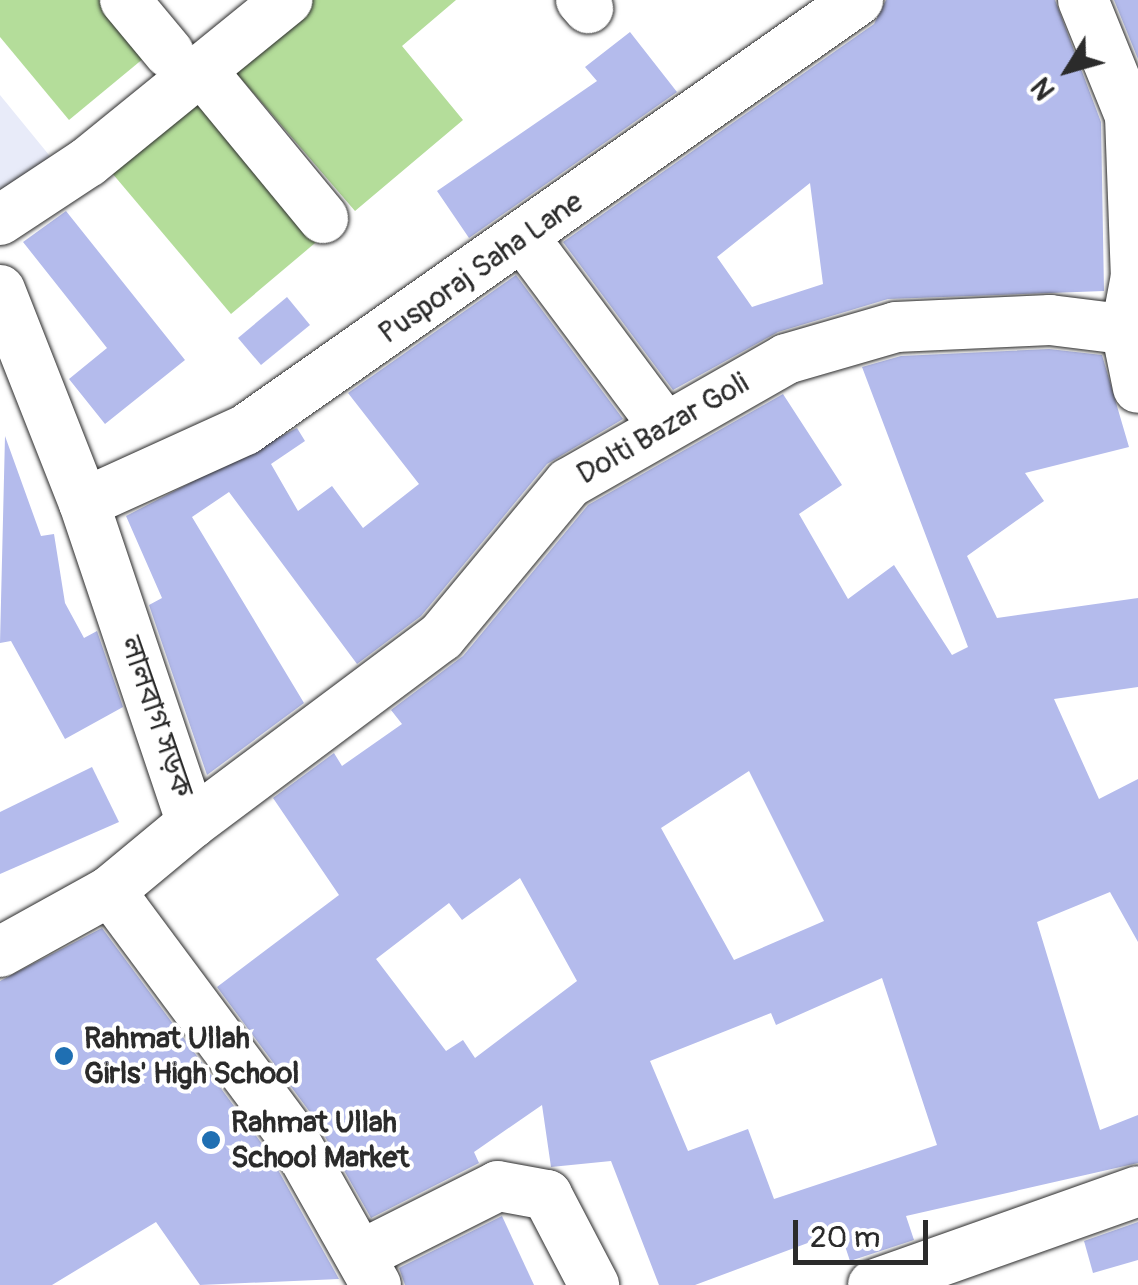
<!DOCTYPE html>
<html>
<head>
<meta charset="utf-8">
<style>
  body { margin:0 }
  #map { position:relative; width:1138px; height:1285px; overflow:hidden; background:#fff; font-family:Pangolin,"Noto Sans Bengali",sans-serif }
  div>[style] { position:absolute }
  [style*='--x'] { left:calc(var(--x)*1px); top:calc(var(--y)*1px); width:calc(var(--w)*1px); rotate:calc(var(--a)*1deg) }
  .built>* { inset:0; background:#e8ebf9 }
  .green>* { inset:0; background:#b4dd9a }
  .building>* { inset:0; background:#b4bbec }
  .roads { filter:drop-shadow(0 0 2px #2b2b2b) drop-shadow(0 0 2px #2b2b2b) }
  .minor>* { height:50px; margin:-25px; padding:0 25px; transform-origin:25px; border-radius:25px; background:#fff }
  .dots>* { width:28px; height:28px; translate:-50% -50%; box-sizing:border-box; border:5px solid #fff; border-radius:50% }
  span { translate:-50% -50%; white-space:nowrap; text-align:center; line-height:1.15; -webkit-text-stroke:8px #fff; paint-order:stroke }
  .street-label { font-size:30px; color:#2b2b2b }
  .poi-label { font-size:30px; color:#2b2b2b; font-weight:700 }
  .left { translate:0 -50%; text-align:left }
  .north { position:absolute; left:1018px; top:20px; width:100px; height:100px; -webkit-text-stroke:8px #fff; paint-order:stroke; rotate:233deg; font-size:28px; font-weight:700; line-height:40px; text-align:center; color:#2b2b2b }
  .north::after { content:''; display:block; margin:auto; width:35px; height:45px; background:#2b2b2b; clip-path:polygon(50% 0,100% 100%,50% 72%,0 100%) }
  .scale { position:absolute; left:793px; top:1220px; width:135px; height:45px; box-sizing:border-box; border:5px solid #2b2b2b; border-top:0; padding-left:12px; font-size:30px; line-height:35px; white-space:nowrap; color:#2b2b2b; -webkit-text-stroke:8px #fff; paint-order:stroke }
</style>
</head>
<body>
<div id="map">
  <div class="built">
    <div style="clip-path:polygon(0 95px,58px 166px,0 205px)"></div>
  </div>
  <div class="green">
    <div style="clip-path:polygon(0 0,134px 0,167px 39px,69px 120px,0 37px)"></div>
    <div style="clip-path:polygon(298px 0,456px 0,402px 46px,463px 120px,355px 211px,226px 61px)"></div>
    <div style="clip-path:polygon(191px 84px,321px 238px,231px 314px,101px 160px)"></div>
  </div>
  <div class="building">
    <div style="clip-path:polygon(evenodd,886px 0,1055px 0,1101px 122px,1104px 291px,888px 299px,778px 332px,673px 390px,563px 242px,874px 24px,886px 0,810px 183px,823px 284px,752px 307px,717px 257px,810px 183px)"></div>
    <div style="clip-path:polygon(1114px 0,1138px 0,1138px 59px)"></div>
    <div style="clip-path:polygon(630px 32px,677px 92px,469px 238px,437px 191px,597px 81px,585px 67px)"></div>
    <div style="clip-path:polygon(66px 211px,185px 360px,105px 424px,69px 379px,107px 348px,23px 242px)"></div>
    <div style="clip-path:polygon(516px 275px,623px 419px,547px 464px,421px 616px,357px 664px,229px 492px,192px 517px,304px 703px,207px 775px,149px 605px,162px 598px,126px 516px,297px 428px,305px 441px,271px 464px,298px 511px,332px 486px,363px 528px,419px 484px,348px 393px)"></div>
    <div style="clip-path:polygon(287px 297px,310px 325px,261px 365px,238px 338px)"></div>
    <div style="clip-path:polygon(evenodd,1049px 349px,1102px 355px,1129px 447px,1025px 473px,1044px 501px,967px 556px,997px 618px,1138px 598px,1138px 687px,1054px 699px,1099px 799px,1138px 779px,1138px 942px,1110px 892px,1037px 922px,1100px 1130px,1138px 1115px,1138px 1163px,906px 1216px,914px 1240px,850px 1261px,840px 1231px,695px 1285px,659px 1285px,611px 1161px,551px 1167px,542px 1105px,474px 1152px,479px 1163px,371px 1218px,315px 1119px,217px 987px,339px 895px,273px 798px,334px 753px,342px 766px,402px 724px,391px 710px,463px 656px,588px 505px,783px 394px,842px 485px,799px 514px,848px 599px,894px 565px,952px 655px,968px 647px,862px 367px,901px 356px,1049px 349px,749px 771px,824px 921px,734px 960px,661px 828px,749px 771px,1049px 349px,520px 878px,577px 981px,475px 1058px,463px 1040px,446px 1051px,376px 959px,449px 903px,462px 920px,520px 878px,1049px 349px,882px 978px,937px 1145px,774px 1199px,748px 1129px,688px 1151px,650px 1061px,771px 1013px,776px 1025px,882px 978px)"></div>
    <div style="clip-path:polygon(5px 436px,41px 536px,54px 534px,65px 603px,84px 638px,97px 631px,123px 707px,65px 739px,11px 641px,0 643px)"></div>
    <div style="clip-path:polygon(92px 767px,119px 822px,0 874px,0 812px)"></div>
    <div style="clip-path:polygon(102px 928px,268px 1152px,339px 1279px,200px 1285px,156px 1222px,52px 1285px,0 1285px,0 981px)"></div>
    <div style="clip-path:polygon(502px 1216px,534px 1285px,405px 1285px,399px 1268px)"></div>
    <div style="clip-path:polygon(1138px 1222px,1138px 1260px,1093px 1273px,1084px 1241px)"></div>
  </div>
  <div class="roads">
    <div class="minor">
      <div style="--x:125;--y:0;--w:69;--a:50.3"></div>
      <div style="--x:581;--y:0;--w:11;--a:49"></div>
      <div style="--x:1083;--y:0;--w:125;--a:67.9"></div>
      <div style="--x:1130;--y:116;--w:160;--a:87.9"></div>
      <div style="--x:1136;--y:276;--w:54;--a:100.7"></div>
      <div style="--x:1126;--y:329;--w:60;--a:78.5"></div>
      <div style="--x:201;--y:70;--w:192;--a:50.5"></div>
      <div style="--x:0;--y:220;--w:105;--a:-33.4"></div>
      <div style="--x:88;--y:162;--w:257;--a:-39.1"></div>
      <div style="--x:524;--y:238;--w:236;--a:53.3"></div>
      <div style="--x:0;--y:290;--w:229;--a:68.5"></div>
      <div style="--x:84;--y:503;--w:338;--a:71.4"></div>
      <div style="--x:192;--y:823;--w:107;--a:140.3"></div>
      <div style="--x:110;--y:891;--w:305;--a:53.4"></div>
      <div style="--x:292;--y:1136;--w:171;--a:60.6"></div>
      <div style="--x:84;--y:503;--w:177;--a:-24.4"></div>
      <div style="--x:245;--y:430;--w:749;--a:-35.05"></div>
      <div style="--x:192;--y:823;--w:311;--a:-36.8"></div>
      <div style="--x:441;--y:637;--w:200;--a:-50.3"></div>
      <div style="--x:569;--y:483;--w:250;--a:-29.7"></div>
      <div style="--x:786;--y:359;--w:115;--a:-16.2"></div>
      <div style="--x:896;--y:327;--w:154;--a:-2.6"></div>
      <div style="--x:1050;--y:320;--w:89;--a:7.1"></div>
      <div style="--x:0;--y:952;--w:126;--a:-29"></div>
      <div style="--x:361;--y:1255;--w:153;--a:-26.7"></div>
      <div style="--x:498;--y:1186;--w:50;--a:10.4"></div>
      <div style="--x:547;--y:1195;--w:102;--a:62.4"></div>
      <div style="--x:873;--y:1285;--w:281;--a:-19.5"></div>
    </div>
  </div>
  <div class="dots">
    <div style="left:64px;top:1056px;background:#1f6fb2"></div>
    <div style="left:211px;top:1140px;background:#1f6fb2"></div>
  </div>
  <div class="street-label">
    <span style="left:481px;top:268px;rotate:-35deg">Pusporaj Saha Lane</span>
    <span style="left:663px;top:429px;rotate:-30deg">Dolti Bazar Goli</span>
    <span style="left:156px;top:717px;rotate:71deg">লালবাগ সড়ক</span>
  </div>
  <div class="poi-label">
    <span class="left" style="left:84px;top:1056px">Rahmat Ullah<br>Girls' High School</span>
    <span class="left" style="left:231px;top:1140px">Rahmat Ullah<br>School Market</span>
  </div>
  <div class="north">N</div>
  <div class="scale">20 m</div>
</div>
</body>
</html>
